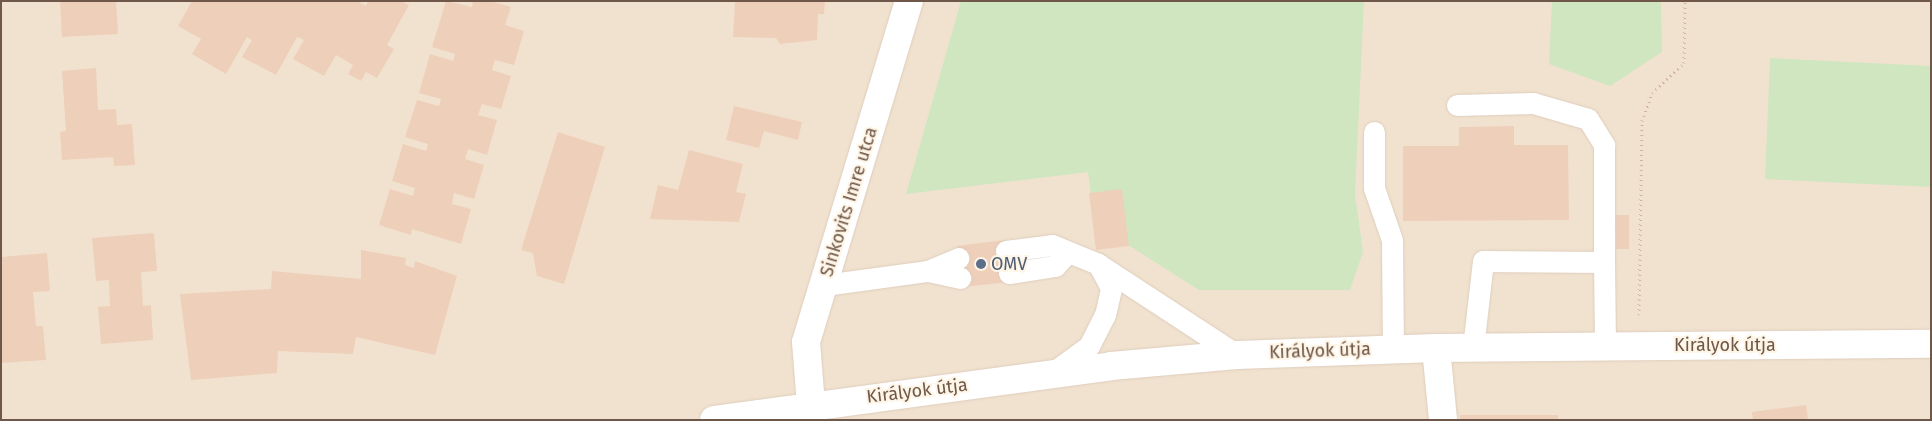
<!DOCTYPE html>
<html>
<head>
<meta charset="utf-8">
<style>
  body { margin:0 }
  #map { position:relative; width:1932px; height:421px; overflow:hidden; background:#faf0e0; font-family:"Fira Sans",sans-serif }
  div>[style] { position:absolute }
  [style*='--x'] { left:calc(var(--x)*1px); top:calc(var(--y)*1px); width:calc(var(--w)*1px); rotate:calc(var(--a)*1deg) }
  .residential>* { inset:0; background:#f1e2cf }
  .green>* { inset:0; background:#cfe6c0 }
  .building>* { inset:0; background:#eecfba }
  .path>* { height:3px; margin-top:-1.5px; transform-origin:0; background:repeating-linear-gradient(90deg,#d2b39e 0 1px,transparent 0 5px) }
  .roads { filter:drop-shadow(0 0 1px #decdbd) drop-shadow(0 0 1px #decdbd) }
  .lane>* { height:21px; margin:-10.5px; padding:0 10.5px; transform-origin:10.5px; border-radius:10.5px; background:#fff }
  .street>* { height:28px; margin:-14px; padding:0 14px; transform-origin:14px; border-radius:14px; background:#fff }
  .secondary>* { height:28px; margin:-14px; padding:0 14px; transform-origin:14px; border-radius:14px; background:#fff }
  .dots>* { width:14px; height:14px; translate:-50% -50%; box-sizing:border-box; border:2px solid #fef5e6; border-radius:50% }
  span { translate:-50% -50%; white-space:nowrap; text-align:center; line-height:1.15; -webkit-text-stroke:4px #fef5e6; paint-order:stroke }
  .street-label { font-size:18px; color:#6f5749 }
  .service-label { font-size:18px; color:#4e5e75 }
  .left { translate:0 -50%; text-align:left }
  .frame { position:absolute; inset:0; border:2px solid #6f5749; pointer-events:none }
</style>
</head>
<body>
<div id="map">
  <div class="residential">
    <div style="clip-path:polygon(1px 1px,1931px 1px,1931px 420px,1px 420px)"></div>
  </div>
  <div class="green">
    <div style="clip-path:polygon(961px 1px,1364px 1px,1355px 194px,1363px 252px,1350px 290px,1199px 290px,1095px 224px,1088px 172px,906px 194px)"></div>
    <div style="clip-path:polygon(1552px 1px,1661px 1px,1662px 52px,1610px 86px,1549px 64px)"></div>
    <div style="clip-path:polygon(1770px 58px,1931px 66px,1931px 187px,1765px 179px)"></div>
  </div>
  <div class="building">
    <div style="clip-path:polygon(60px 1px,116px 1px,118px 34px,62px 37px)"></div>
    <div style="clip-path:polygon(192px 1px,358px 1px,366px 6px,368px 1px,401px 1px,409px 5px,387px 45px,394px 49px,377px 78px,366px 72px,361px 81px,348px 74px,353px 65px,336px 55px,324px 76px,293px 59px,304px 40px,297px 37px,276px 75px,242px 57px,252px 40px,247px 37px,226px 74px,192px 54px,201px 39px,178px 26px)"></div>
    <div style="clip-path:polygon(446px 1px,472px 7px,473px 1px,490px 1px,511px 7px,505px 25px,524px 31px,514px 65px,495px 60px,492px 70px,511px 76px,501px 109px,482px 104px,478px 115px,497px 120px,487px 155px,468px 149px,465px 159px,484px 165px,474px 199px,454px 193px,452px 204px,471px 209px,461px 244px,412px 229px,411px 235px,379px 225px,390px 189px,413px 196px,415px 188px,392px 181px,403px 144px,426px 151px,428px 144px,405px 137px,417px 100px,439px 106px,441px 99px,419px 93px,430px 54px,453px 61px,455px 54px,432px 47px)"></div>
    <div style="clip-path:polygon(735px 1px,825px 1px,824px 14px,818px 14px,817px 40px,780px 44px,776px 38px,733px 37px)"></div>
    <div style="clip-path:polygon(96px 68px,98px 110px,116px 109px,117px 125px,132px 124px,135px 165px,114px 166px,113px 157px,62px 160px,60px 132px,66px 131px,62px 71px)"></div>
    <div style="clip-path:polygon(734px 106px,802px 122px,798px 140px,764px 131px,759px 148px,726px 140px)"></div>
    <div style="clip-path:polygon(1514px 126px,1514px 145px,1568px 145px,1569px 220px,1403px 221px,1403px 146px,1459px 146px,1459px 127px)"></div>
    <div style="clip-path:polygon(558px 132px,605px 147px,564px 284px,537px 276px,533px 253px,521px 250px)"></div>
    <div style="clip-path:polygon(689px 150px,743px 164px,736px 192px,746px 194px,739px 222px,650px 219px,658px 185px,678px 190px)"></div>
    <div style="clip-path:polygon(1122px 189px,1129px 246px,1096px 250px,1089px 193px)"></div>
    <div style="clip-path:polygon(1615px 215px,1629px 215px,1629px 249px,1616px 249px)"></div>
    <div style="clip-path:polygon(154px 233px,157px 271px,141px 272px,143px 306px,151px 305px,153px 340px,101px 344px,98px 307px,110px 306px,109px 280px,96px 281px,92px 238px)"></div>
    <div style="clip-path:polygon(1005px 240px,1010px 282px,962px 287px,957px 246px)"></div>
    <div style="clip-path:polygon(361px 250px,406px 258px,405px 265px,414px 268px,415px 261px,457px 276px,435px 355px,356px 337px,353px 354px,278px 351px,277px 373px,191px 380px,180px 294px,271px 289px,272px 271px,361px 279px)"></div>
    <div style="clip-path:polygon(47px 253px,50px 291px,33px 292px,36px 326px,43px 326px,46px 360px,1px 363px,1px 257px)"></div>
    <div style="clip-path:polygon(1806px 405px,1808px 420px,1753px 420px,1752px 412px)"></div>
    <div style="clip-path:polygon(1460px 415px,1558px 415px,1558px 420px,1460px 420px)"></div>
  </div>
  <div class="path">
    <div style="--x:1639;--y:315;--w:194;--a:-89.1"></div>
    <div style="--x:1642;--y:121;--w:30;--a:-70"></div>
    <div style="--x:1652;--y:93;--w:44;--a:-43.2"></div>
    <div style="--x:1684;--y:63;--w:62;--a:-89.1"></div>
  </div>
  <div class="roads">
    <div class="lane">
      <div style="--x:1457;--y:105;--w:76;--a:-1.5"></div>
      <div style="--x:1533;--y:103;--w:57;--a:16.2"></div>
      <div style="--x:1588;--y:119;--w:31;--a:58"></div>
      <div style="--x:1604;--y:145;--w:117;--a:90"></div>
      <div style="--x:1604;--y:262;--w:121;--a:-179.5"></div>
      <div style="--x:1483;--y:261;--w:87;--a:96.6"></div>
      <div style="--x:1374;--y:132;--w:56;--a:90"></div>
      <div style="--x:1374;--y:188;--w:55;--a:70.9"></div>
      <div style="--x:1392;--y:240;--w:109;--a:89.5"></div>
      <div style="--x:1006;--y:251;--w:46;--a:-7.4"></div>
      <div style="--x:1052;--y:245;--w:50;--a:22.4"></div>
      <div style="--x:1098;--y:264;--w:166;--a:33.2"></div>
      <div style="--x:1604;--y:262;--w:84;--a:89.3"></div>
      <div style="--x:928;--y:271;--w:33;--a:12"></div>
      <div style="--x:1009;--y:273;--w:47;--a:-8.7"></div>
      <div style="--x:1055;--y:266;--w:19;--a:-47"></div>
      <div style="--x:824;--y:285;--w:105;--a:-7.7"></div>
      <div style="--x:928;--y:271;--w:33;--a:-23"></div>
      <div style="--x:1051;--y:374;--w:47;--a:-36.4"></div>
      <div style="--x:1089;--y:346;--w:35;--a:-63"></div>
      <div style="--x:1105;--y:315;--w:28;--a:-77"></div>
      <div style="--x:1111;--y:288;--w:27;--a:-118"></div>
    </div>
    <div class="street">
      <div style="--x:1436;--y:348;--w:72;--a:84.4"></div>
      <div style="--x:811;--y:405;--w:63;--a:-94.5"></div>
      <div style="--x:806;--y:342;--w:356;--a:-73.2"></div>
    </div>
    <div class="secondary">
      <div style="--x:714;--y:420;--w:401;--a:-7.7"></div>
      <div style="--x:1111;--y:366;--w:126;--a:-5"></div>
      <div style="--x:1237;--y:355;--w:199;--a:-2"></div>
      <div style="--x:1436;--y:348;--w:495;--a:-0.5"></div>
    </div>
  </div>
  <div class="dots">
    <div style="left:981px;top:264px;background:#5c6f8a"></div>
  </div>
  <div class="street-label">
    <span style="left:849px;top:202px;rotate:-73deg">Sinkovits Imre utca</span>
    <span style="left:1725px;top:345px">Királyok útja</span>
    <span style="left:1320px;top:351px;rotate:-2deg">Királyok útja</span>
    <span style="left:917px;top:391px;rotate:-7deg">Királyok útja</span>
  </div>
  <div class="service-label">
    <span class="left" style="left:991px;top:264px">OMV</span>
  </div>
  <div class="frame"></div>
</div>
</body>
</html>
